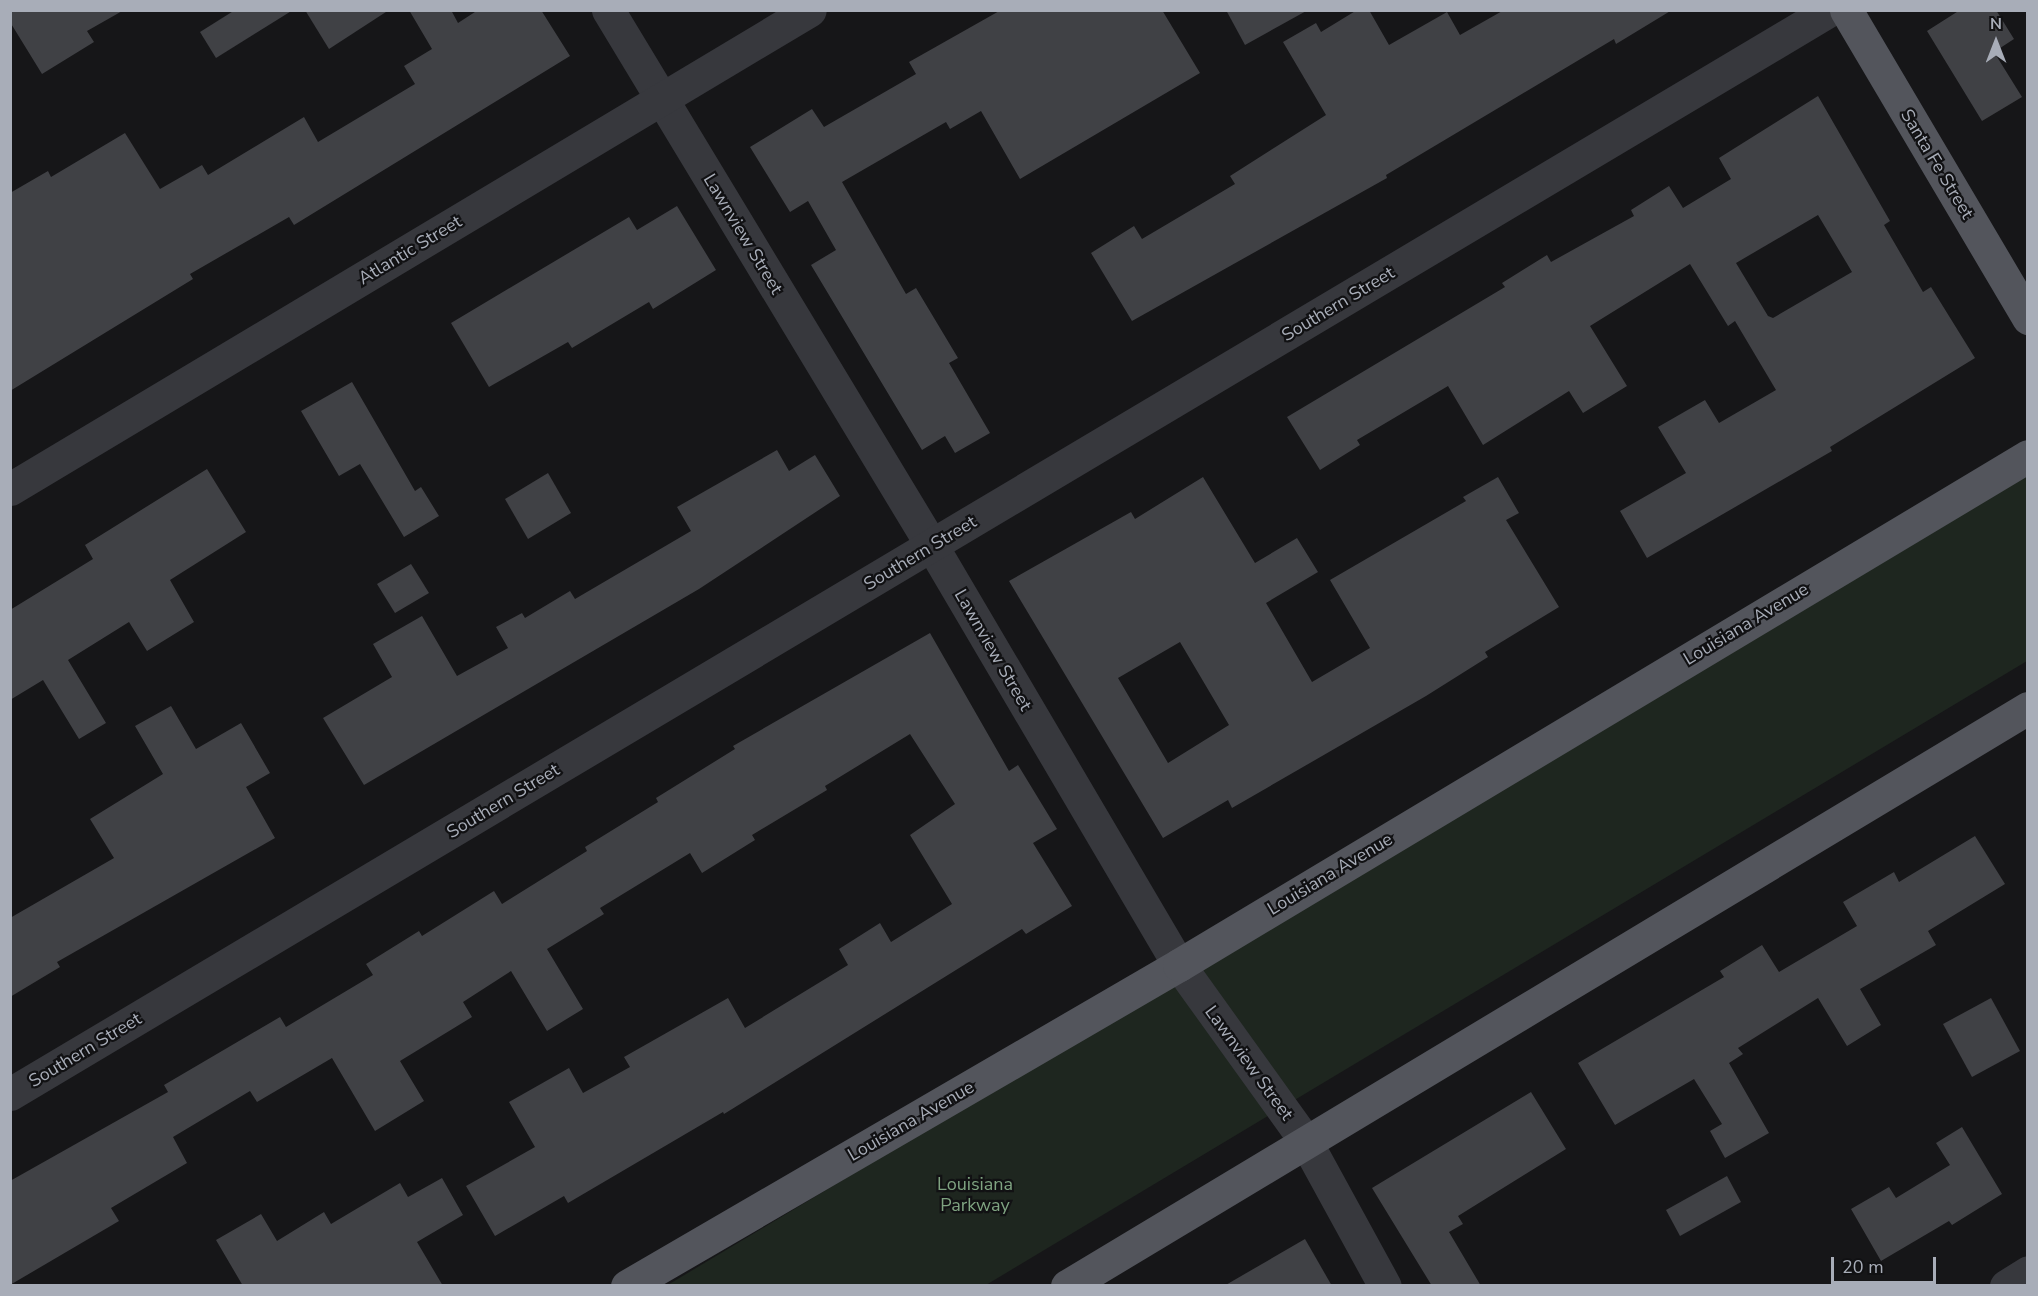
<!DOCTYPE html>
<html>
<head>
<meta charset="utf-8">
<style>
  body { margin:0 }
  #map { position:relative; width:2038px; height:1296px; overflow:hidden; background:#161618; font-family:"Nunito Sans",sans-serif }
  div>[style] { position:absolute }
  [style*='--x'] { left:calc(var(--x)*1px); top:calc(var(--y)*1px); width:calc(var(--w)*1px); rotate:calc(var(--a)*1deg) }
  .green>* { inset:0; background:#1e261f }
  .building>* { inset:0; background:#404145 }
  .minor>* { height:33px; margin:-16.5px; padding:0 16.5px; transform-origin:16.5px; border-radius:16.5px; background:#37383d }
  .major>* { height:33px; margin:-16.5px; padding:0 16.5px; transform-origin:16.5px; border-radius:16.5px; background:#53555c }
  span { translate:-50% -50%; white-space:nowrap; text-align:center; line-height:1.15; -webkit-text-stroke:4.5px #111113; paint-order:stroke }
  .street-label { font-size:18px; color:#a8adb8 }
  .park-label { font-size:18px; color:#7fa381 }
  .frame { position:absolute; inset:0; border:12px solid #a8adb8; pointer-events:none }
  .north { position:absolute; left:1966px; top:12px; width:60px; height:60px; -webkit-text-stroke:4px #111113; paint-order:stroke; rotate:0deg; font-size:16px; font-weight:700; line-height:24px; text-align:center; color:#a8adb8 }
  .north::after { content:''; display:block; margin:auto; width:21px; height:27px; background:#a8adb8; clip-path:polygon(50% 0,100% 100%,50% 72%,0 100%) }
  .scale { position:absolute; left:1831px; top:1257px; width:105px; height:27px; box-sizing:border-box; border:3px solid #a8adb8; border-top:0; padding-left:8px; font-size:18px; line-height:21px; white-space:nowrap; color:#a8adb8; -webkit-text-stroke:4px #111113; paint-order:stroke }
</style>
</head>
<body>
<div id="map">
  <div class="green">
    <div style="clip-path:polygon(2027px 470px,2027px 661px,986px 1285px,666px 1286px)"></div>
  </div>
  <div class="building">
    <div style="clip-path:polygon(10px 10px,124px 10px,87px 31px,94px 42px,42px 74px,10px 22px)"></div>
    <div style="clip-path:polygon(235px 10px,293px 10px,216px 58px,200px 32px)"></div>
    <div style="clip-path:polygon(305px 10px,389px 10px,329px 49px)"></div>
    <div style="clip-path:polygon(409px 10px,451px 10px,458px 23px,478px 10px,541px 10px,570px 56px,294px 225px,289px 217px,190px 274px,193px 279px,10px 391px,10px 193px,48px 171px,51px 177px,125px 133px,160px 189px,202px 165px,208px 175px,304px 117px,318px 142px,415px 84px,404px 66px,432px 49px)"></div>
    <div style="clip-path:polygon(1001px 10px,1162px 10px,1200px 73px,1020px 179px,981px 111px,950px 129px,946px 122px,842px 182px,906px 294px,916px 288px,958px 358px,949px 363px,990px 433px,955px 453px,945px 436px,922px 450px,811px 265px,836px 250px,808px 201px,790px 212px,750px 147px,812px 109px,824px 127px,916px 74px,909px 62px)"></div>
    <div style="clip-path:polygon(1226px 10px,1308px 10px,1245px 45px)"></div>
    <div style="clip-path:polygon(1357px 10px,1369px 10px,1389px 45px,1447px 12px,1460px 35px,1504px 10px,1672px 10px,1616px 44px,1614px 39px,1386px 175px,1387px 178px,1132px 321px,1091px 253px,1134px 226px,1142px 239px,1235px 184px,1230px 176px,1326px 115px,1283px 42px,1316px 23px,1321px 32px)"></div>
    <div style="clip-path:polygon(1960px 10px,1996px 10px,2014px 39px,1994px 52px,2022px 97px,1982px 121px,1927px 31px)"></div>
    <div style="clip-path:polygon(evenodd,1818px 96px,1890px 221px,1884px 225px,1923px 292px,1931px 287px,1975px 358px,1830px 447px,1832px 451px,1647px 558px,1620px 511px,1686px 473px,1658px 427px,1705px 400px,1719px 423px,1776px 390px,1735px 321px,1728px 326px,1690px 264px,1590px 326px,1627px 386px,1583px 413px,1569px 391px,1483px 445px,1448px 386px,1357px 440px,1360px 445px,1320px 470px,1287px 417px,1505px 287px,1502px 283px,1547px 255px,1551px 262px,1634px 216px,1631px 210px,1669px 186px,1683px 208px,1731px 179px,1719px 158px,1818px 96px,1818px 215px,1852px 272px,1773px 318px,1768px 316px,1736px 263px,1818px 215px)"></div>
    <div style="clip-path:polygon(677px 206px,716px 270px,653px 309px,649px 302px,572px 348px,568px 342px,489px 387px,451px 323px,629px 217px,637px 230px)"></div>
    <div style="clip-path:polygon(352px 382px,415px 491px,421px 487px,439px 516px,404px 537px,360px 464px,339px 476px,301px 411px)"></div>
    <div style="clip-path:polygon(777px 450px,789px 471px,815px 455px,840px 496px,699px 589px,364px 785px,323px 718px,392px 677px,373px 644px,422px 616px,457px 676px,508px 648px,496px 627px,522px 613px,525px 618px,570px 591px,575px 599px,691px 531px,677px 507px)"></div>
    <div style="clip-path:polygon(207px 469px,246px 532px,170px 580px,194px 622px,147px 651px,129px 622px,68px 660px,106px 723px,79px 739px,43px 680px,10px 700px,10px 610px,93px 559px,85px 545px)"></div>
    <div style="clip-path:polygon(548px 473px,571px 513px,528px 539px,505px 499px)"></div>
    <div style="clip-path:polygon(evenodd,1203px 477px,1255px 563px,1297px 538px,1318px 572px,1266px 603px,1312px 682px,1370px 648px,1330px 580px,1466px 501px,1463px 497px,1498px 477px,1519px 513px,1506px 520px,1559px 607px,1485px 652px,1488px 657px,1426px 696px,1232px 808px,1228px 800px,1163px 838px,1009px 581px,1131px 512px,1135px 519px,1203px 477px,1180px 642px,1229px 725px,1168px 763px,1118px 678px,1180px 642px)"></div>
    <div style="clip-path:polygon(411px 564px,429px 593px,395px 613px,377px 584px)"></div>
    <div style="clip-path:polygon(930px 633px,1009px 771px,1018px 765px,1057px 829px,1033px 843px,1072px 906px,1026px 934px,1022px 929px,724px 1114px,723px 1112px,568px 1203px,564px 1196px,495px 1236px,466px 1186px,535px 1147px,509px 1102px,569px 1068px,583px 1093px,630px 1067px,624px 1057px,728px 998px,745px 1028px,848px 965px,839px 949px,880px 923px,891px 942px,952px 904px,910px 835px,955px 804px,910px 734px,825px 786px,827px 790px,752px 835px,755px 840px,702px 873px,690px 853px,600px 908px,604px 914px,547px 949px,583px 1009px,547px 1031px,511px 971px,463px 1002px,472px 1017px,400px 1061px,424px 1101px,375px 1131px,332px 1058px,257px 1102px,250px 1091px,173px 1137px,187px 1163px,111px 1208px,119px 1221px,10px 1285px,10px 1181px,168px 1092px,164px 1085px,280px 1017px,286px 1027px,373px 975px,366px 964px,419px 931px,422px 936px,494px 891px,502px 904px,587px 851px,585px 847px,658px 802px,656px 798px,735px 749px,733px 746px)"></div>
    <div style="clip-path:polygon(171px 706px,196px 749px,241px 723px,270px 773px,246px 787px,275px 838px,57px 962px,60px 967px,10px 997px,10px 918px,114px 858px,90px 819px,163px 774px,135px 726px)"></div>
    <div style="clip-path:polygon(1975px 836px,2005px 884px,1928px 931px,1936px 945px,1860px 989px,1881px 1025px,1847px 1046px,1818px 998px,1738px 1048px,1743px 1054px,1729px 1063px,1769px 1133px,1725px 1158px,1710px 1131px,1722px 1124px,1694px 1079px,1615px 1125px,1578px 1063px,1724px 977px,1720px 971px,1762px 945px,1779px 972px,1857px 926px,1843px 902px,1894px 872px,1899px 882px)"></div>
    <div style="clip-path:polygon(1991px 998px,2020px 1051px,1972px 1077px,1943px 1024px)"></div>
    <div style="clip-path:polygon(1531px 1092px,1566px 1149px,1458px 1216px,1463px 1224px,1449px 1232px,1481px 1286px,1432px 1286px,1372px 1188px)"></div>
    <div style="clip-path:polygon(1962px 1127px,2002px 1194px,1952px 1225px,1949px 1221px,1881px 1261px,1851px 1209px,1889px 1187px,1896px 1198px,1950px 1165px,1936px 1143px)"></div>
    <div style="clip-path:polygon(1727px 1176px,1741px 1202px,1680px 1236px,1666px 1210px)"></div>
    <div style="clip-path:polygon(442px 1178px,463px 1215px,417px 1242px,443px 1286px,243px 1286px,216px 1240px,261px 1214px,277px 1241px,324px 1212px,331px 1224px,400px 1183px,408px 1197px)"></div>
    <div style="clip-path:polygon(1305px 1239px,1332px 1286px,1224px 1286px)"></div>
  </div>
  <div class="minor">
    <div style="--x:608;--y:10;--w:626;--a:58.85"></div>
    <div style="--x:932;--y:546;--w:486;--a:59.5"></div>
    <div style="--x:1179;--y:965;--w:218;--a:54.3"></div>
    <div style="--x:1306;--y:1142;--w:164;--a:61.3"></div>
    <div style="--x:10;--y:489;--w:932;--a:-30.91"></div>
    <div style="--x:10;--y:1094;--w:2118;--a:-30.78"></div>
    <div style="--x:2006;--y:1286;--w:26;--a:-32"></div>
  </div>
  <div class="major">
    <div style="--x:1846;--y:10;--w:358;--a:59.4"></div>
    <div style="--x:627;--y:1286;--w:639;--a:-30.18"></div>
    <div style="--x:1179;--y:965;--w:990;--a:-30.94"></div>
    <div style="--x:1067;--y:1286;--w:1121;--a:-31.03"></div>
  </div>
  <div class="street-label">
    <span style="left:1937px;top:164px;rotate:59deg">Santa Fe Street</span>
    <span style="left:743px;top:234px;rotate:59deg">Lawnview Street</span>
    <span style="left:410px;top:250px;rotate:-31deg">Atlantic Street</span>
    <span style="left:1338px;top:304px;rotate:-31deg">Southern Street</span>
    <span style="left:920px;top:553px;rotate:-31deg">Southern Street</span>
    <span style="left:1746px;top:624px;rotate:-31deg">Louisiana Avenue</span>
    <span style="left:993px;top:650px;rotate:60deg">Lawnview Street</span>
    <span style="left:503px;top:801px;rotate:-31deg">Southern Street</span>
    <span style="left:1330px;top:874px;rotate:-31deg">Louisiana Avenue</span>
    <span style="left:85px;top:1050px;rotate:-31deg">Southern Street</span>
    <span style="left:1249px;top:1063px;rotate:54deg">Lawnview Street</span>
    <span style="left:911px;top:1121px;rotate:-30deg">Louisiana Avenue</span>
  </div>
  <div class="park-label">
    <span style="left:975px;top:1195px">Louisiana<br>Parkway</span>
  </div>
  <div class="frame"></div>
  <div class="north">N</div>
  <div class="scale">20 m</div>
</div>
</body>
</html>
